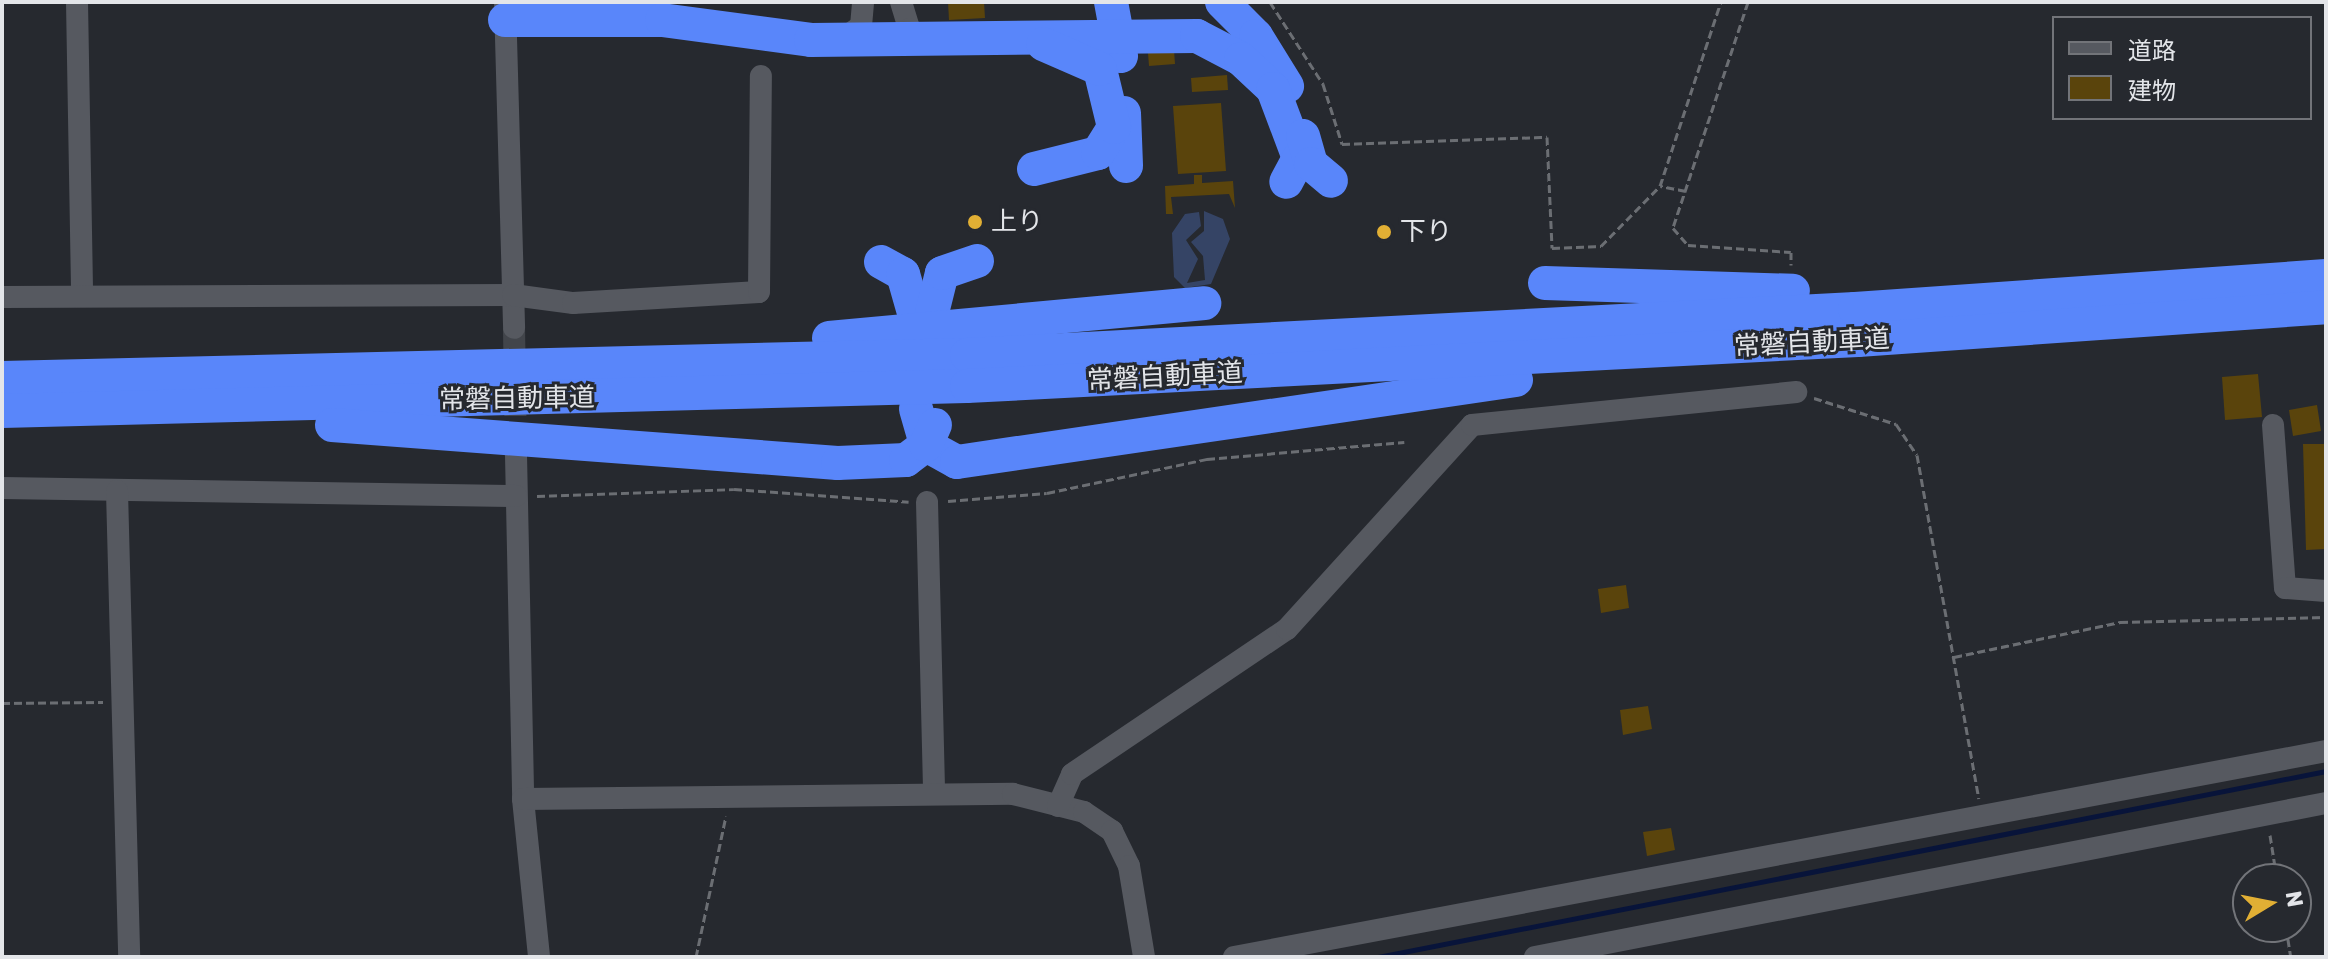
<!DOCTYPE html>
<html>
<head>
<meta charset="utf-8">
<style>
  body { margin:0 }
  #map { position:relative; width:2328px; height:959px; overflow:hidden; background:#26292f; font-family:Rubik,"Noto Sans JP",sans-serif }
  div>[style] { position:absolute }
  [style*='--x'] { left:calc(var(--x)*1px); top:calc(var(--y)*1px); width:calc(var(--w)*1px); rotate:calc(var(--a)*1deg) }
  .green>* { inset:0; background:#354465 }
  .stream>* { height:5px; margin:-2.5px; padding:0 2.5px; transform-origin:2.5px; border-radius:2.5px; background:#08143a }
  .building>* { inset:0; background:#5a440c }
  .minor-tunnel>* { height:22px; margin-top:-11px; transform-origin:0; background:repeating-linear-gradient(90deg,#42454b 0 22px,transparent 0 33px) }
  .path>* { height:3px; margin-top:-1.5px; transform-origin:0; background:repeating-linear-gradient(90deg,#6b6e73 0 8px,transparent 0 12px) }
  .minor>* { height:22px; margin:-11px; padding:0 11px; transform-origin:11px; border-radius:11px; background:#565960 }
  .highway>* { height:34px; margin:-17px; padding:0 17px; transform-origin:17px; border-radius:17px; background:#5986fa }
  .dots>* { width:22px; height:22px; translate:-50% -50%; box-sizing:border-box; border:4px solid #26292f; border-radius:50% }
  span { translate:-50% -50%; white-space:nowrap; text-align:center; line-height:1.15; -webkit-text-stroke:6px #26292f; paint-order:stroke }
  .poi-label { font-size:26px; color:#e3e5e9 }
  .left { translate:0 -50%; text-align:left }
  .street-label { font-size:26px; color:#e3e5e9 }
  .frame { position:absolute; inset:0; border:4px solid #e3e5e9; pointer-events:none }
  .legend { position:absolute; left:2052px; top:16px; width:260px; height:104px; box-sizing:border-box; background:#26292f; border:2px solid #727479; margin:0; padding:10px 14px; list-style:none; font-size:24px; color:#e3e5e9 }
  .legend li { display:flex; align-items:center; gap:16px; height:40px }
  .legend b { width:40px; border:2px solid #727479 }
  .north { position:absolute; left:2232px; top:863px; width:80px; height:80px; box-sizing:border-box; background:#26292f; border:2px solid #727479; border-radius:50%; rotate:80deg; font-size:22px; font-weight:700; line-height:32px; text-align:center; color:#e3e5e9 }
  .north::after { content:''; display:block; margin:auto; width:28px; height:36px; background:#e1af34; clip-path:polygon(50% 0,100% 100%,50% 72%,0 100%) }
</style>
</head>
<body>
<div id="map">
  <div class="green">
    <div style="clip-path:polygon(1204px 211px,1223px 219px,1230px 239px,1211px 284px,1185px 288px,1174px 277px,1172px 233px,1185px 214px,1199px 212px,1201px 226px,1186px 240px,1198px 259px,1187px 283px,1205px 280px,1203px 256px,1191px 242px,1204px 231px)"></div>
  </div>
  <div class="stream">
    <div style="--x:1378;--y:957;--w:966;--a:-11.1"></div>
  </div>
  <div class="building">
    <div style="clip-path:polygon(948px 2px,984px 2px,985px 18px,949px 20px)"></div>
    <div style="clip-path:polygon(1174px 50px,1175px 64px,1149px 66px,1148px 53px)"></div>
    <div style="clip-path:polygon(1227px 75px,1228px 90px,1192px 92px,1191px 78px)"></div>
    <div style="clip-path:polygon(1221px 103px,1226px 171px,1178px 174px,1173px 106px)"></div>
    <div style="clip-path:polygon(1194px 175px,1202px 175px,1202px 183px,1233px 181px,1235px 208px,1229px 194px,1171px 197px,1173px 214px,1166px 214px,1165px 186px,1194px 184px)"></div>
    <div style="clip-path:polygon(2258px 374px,2262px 417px,2225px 420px,2222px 377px)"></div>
    <div style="clip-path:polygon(2317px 405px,2321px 431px,2293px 436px,2289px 410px)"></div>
    <div style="clip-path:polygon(2303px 444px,2326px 444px,2326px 549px,2306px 550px)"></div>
    <div style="clip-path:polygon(1626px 585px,1629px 608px,1601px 613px,1598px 589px)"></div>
    <div style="clip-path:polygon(1648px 706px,1652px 729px,1623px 735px,1620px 710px)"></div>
    <div style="clip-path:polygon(1671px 828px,1675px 850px,1647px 856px,1643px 832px)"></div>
  </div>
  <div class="minor-tunnel">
    <div style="--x:514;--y:328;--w:122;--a:89.1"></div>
  </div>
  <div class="path">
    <div style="--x:1270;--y:2;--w:98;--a:57.1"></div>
    <div style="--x:1323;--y:84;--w:63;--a:72.4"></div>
    <div style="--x:1342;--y:144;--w:205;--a:-2"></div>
    <div style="--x:1547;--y:137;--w:111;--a:87.4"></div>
    <div style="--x:1552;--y:248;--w:49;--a:-2.3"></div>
    <div style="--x:1601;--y:246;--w:84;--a:-45.5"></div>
    <div style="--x:1748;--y:2;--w:238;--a:108.4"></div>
    <div style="--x:1673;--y:228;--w:23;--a:49"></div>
    <div style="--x:1688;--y:245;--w:103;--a:3.9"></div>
    <div style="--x:1791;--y:252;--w:13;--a:90"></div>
    <div style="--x:1686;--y:191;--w:26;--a:-169"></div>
    <div style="--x:1660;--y:186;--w:194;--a:-71.7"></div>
    <div style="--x:1814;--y:398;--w:86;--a:17.6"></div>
    <div style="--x:1896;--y:424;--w:37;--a:56"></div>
    <div style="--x:1917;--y:455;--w:349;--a:79.8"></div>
    <div style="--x:537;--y:496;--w:197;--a:-2"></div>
    <div style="--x:734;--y:489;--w:175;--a:4.2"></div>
    <div style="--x:948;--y:501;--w:99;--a:-4.6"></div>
    <div style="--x:1047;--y:493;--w:164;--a:-12"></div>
    <div style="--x:1207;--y:459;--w:198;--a:-4.9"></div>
    <div style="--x:1954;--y:657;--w:170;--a:-11.9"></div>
    <div style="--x:2120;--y:622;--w:206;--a:-1.4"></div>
    <div style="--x:2;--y:703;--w:101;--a:-0.6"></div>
    <div style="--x:2270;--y:835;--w:45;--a:81"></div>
    <div style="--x:2286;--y:927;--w:30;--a:81"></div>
    <div style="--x:696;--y:957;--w:144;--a:-78"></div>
  </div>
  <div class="minor">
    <div style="--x:77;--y:2;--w:292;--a:89"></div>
    <div style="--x:505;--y:2;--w:326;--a:88.4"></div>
    <div style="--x:901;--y:2;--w:28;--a:73"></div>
    <div style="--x:909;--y:29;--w:18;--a:29"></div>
    <div style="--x:842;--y:39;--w:23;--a:-34"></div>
    <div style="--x:861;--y:26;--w:24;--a:-85"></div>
    <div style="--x:2;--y:297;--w:511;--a:-0.22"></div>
    <div style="--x:513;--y:295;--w:61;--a:7.6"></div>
    <div style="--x:573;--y:303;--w:186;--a:-3.4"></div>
    <div style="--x:759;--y:292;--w:216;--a:-89.5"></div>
    <div style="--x:2273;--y:425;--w:163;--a:85.8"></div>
    <div style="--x:2285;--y:588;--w:41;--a:4.2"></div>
    <div style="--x:516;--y:455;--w:344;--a:88.8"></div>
    <div style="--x:523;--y:799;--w:159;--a:84.2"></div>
    <div style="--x:2;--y:488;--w:514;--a:0.89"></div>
    <div style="--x:117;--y:491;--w:466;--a:88.5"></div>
    <div style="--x:927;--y:502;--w:292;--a:88.6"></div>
    <div style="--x:523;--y:799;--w:490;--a:-0.6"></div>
    <div style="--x:1013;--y:794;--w:73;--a:14.2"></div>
    <div style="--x:1084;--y:812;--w:34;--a:34"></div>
    <div style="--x:1112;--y:831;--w:39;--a:64"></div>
    <div style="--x:1129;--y:866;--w:92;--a:80.6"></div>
    <div style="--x:1058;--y:806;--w:35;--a:-66"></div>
    <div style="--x:1072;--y:774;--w:259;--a:-34"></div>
    <div style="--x:1287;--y:629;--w:275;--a:-47.8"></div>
    <div style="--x:1472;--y:425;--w:326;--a:-5.8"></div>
    <div style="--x:1234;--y:957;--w:1111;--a:-10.68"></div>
    <div style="--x:1535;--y:957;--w:806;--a:-11.02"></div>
  </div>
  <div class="highway">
    <div style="--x:1111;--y:2;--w:55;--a:79.5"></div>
    <div style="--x:1222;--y:2;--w:48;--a:45"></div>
    <div style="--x:1256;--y:36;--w:59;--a:58.2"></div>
    <div style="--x:505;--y:20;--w:157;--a:0"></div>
    <div style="--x:662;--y:20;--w:150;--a:7.6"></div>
    <div style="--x:811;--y:40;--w:386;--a:-0.6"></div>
    <div style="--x:1197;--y:36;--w:50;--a:27.6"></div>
    <div style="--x:1241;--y:59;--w:44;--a:43.2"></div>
    <div style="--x:1273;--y:89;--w:74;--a:69.4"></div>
    <div style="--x:1299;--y:158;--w:27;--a:118"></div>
    <div style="--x:1124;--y:113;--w:53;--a:87.8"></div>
    <div style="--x:1303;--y:136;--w:29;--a:74"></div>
    <div style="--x:1311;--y:164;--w:26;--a:40"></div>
    <div style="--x:1034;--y:169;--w:66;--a:-14"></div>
    <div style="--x:1098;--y:153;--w:31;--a:-58"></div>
    <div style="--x:1114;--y:127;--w:60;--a:-103.6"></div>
    <div style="--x:1100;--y:69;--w:62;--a:-156.3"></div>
    <div style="--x:881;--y:262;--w:25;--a:29"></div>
    <div style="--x:903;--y:274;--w:41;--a:74.2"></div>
    <div style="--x:1545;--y:283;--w:248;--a:1.8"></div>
    <div style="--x:932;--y:313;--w:41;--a:-76"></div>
    <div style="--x:942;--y:273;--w:37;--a:-19"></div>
    <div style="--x:829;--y:338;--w:377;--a:-5.3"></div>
    <div style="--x:2;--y:378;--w:965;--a:-1.37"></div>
    <div style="--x:967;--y:355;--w:889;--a:-2.97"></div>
    <div style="--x:1855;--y:309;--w:472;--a:-4"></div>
    <div style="--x:916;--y:409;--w:37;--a:74"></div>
    <div style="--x:926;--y:445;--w:35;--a:29"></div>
    <div style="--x:957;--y:462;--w:565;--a:-8.35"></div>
    <div style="--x:2;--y:411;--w:965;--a:-1.48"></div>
    <div style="--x:967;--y:386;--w:892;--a:-2.96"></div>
    <div style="--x:1858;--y:340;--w:469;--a:-4"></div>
    <div style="--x:332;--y:425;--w:507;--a:4.29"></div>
    <div style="--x:838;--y:463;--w:68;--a:-2.5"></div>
    <div style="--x:906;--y:460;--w:25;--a:-37"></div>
    <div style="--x:926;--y:445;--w:22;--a:-66"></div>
  </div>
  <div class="dots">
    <div style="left:975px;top:222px;background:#e1af34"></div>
    <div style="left:1384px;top:232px;background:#e1af34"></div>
  </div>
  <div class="poi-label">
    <span class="left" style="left:991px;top:222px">上り</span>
    <span class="left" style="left:1400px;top:232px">下り</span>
  </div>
  <div class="street-label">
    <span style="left:1812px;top:343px;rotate:-3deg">常磐自動車道</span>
    <span style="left:1165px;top:377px;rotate:-3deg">常磐自動車道</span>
    <span style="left:517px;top:399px;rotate:-1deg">常磐自動車道</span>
  </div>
  <div class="frame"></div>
  <ul class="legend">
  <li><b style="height:10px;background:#565960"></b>道路</li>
  <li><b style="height:22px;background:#5a440c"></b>建物</li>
  </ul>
  <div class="north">N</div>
</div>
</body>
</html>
